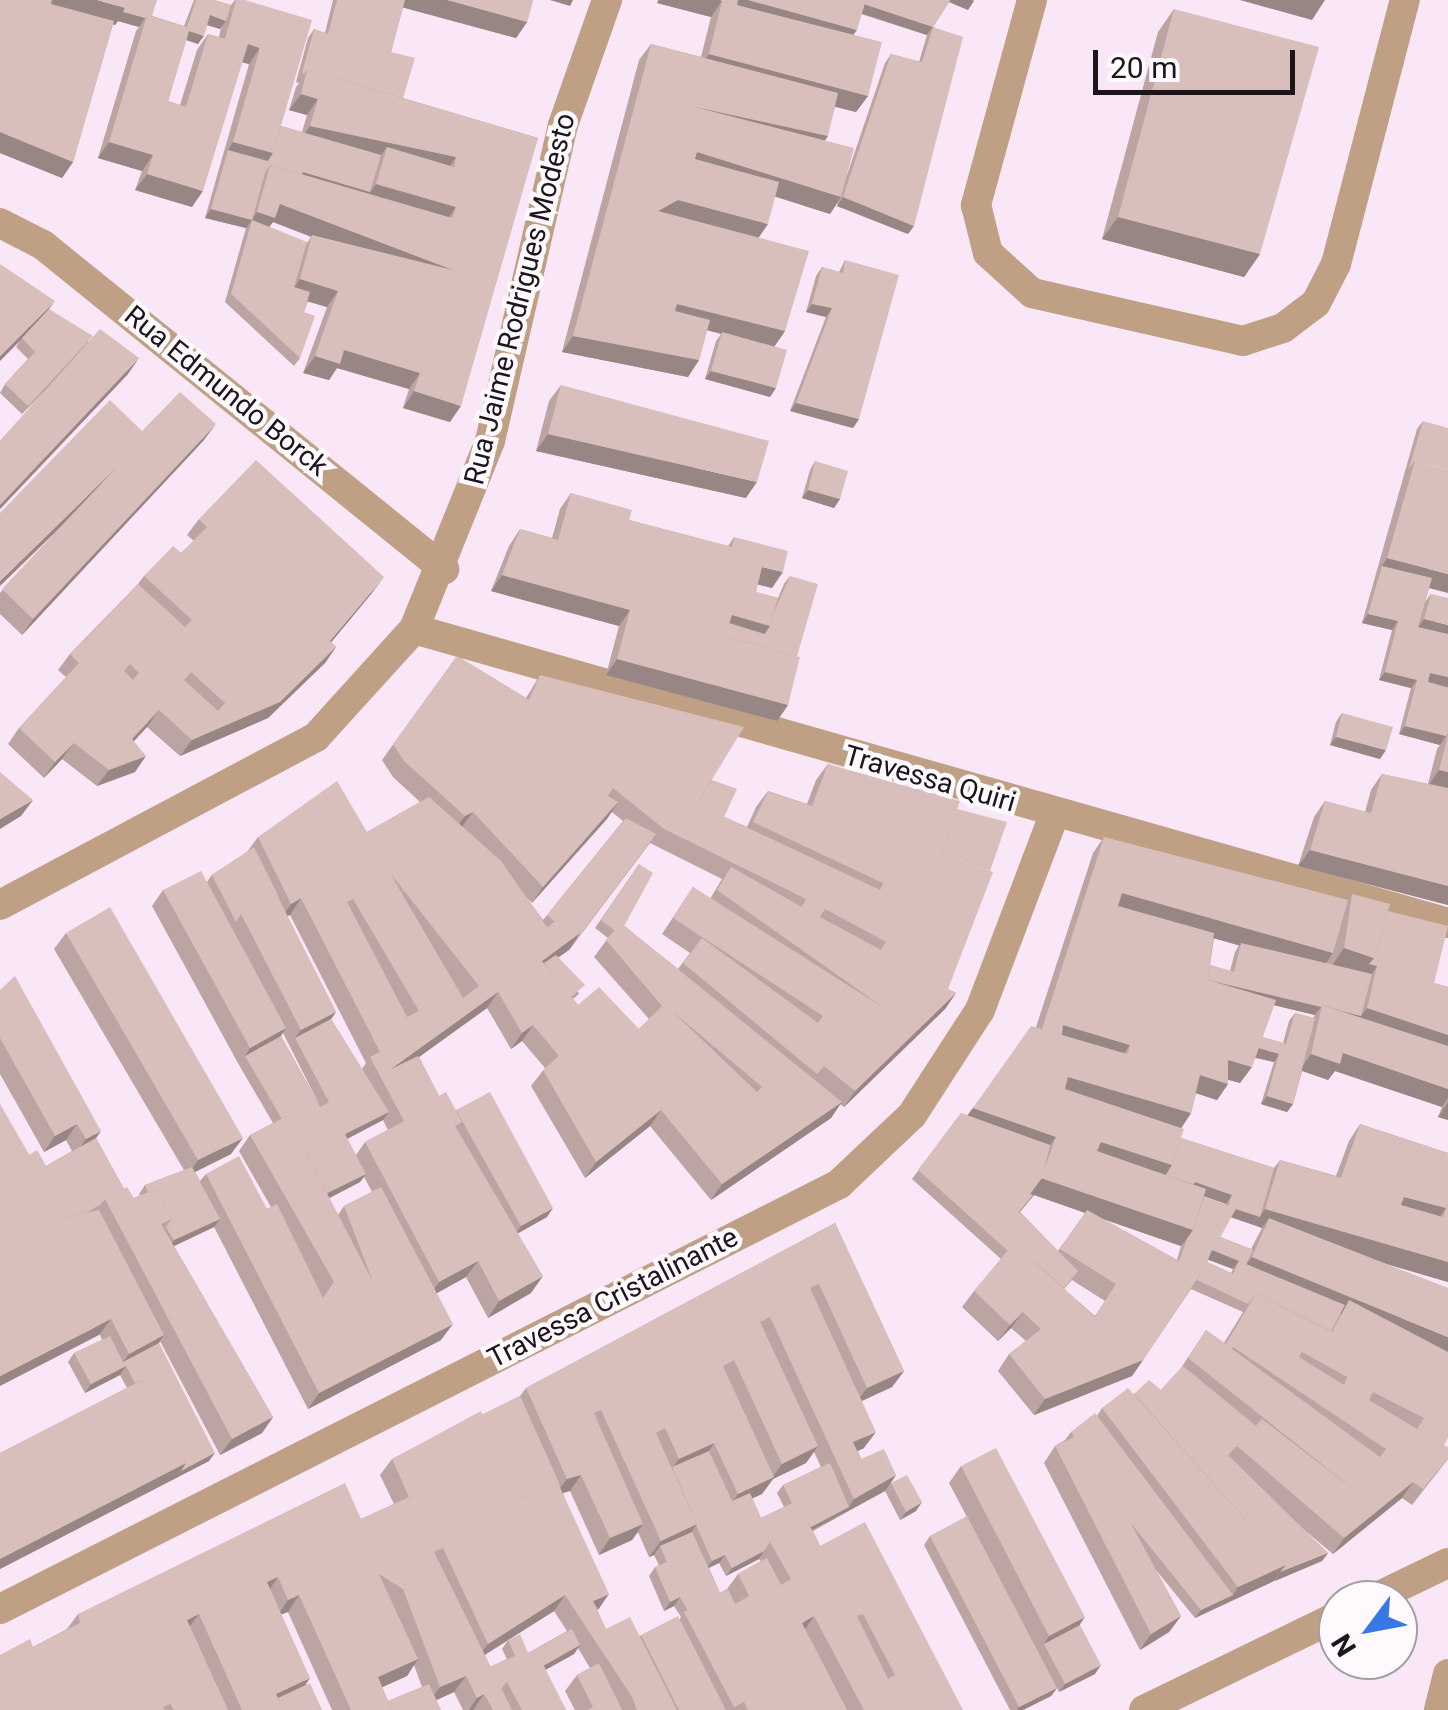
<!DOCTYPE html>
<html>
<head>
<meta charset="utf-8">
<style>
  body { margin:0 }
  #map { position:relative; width:1448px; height:1710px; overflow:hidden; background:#f9e6f7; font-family:Roboto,sans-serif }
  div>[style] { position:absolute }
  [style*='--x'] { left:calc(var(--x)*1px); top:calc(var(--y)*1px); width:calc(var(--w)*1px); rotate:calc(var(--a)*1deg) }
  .minor>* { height:30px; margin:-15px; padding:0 15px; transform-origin:15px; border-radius:15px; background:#bfa085 }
  .wall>* { inset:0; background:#bba4a2 }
  .shaded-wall>* { inset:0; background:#988684 }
  .building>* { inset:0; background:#d9bfbc }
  span { translate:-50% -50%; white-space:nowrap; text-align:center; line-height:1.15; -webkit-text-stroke:9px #fdf9fc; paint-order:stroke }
  .street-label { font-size:28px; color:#1c151b }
  .north { position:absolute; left:1318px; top:1580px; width:100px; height:100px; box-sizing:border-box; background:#fdf9fc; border:2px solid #a39ea2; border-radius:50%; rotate:238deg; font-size:28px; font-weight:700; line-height:40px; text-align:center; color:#1c151b }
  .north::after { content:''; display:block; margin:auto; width:35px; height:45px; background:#3578e6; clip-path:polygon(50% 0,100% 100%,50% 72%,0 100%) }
  .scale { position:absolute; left:1093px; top:50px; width:202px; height:45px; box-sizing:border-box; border:5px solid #1c151b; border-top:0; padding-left:12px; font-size:30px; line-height:35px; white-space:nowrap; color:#1c151b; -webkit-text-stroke:8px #fdf9fc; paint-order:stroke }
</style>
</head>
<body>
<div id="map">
  <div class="minor">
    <div style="--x:1032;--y:0;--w:213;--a:105.3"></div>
    <div style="--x:976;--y:205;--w:49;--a:76"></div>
    <div style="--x:988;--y:253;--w:59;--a:42.3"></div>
    <div style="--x:1032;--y:293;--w:216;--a:12.8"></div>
    <div style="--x:1243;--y:341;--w:42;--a:-18"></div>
    <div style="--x:1283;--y:328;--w:41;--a:-37.1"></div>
    <div style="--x:1316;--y:303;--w:44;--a:-62.9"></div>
    <div style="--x:1336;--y:264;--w:273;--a:-75.4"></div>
    <div style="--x:0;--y:223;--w:48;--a:27.1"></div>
    <div style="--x:43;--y:245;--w:516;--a:38.94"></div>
    <div style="--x:414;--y:629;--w:1075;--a:15.87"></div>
    <div style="--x:0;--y:905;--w:358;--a:-28"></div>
    <div style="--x:316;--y:737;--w:146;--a:-47.8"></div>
    <div style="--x:414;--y:629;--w:203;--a:-68"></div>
    <div style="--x:490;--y:441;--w:324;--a:-77"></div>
    <div style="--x:563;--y:125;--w:133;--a:-70.6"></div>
    <div style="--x:1371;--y:1600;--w:85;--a:-25.7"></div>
    <div style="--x:0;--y:1609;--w:941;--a:-26.86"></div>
    <div style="--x:839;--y:1184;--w:100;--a:-43.4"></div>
    <div style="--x:912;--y:1115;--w:125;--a:-57.1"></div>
    <div style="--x:980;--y:1010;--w:209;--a:-69.2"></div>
    <div style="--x:1144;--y:1710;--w:216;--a:-25.9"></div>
    <div style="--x:1439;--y:1710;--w:37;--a:-76"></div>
  </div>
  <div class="wall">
    <div style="clip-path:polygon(evenodd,0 0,152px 16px,184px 26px,194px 0,214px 0,231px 5px,235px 0,245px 0,281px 126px,302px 132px,307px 115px,289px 110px,296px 87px,299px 83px,296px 82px,308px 38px,314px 29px,325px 33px,333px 0,533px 0,527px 22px,516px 38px,403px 7px,391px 52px,403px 98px,538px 138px,450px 422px,403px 408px,409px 389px,337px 368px,329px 380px,303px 373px,327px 307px,308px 301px,304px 312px,300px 358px,294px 366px,225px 302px,246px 228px,205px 218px,249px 64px,242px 62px,192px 207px,135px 190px,142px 171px,98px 158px,136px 31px,139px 27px,118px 21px,115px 25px,113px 24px,73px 162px,62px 178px,0 153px,0 0,207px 25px,220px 29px,221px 28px,219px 37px,208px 34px,197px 50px,180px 105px,168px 101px,186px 40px,198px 44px,207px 25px,0 0,273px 222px,311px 237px,307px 243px,269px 227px,273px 222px)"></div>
    <div style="clip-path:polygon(evenodd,658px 0,974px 0,968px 10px,949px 2px,933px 27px,908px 234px,837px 206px,838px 202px,830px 214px,775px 196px,758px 238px,785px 331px,774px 347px,770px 397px,705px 379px,716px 341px,721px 334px,707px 330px,699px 360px,688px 377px,562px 352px,639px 60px,651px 44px,701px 57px,711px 17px,657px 3px,658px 0,861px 14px,927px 35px,919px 62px,891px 54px,885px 63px,847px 175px,825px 141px,835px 107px,856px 112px,868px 96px,853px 35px,861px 14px)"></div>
    <div style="clip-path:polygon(1174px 9px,1260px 254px,1244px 277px,1102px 239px,1158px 32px)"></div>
    <div style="clip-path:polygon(845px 260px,859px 419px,853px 428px,790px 411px,826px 317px,806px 312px,816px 276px,822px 267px,839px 272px)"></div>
    <div style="clip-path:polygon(49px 309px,128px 374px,0 509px,0 441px,44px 392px,22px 414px,0 393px,5px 384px,28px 359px,16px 347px,20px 341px,0 361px)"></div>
    <div style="clip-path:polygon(561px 385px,746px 498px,536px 451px,549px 401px)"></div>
    <div style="clip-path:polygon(1423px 421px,1429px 588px,1425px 602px,1431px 594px,1448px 688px,1448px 905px,1298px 866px,1314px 817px,1325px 801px,1365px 812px,1371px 790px,1382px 774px,1428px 784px,1437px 749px,1440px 745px,1399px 734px,1411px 688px,1379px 680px,1392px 630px,1362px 623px,1417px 429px)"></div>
    <div style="clip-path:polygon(142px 431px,204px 440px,22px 635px,0 614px,0 593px,59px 529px)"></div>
    <div style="clip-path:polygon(815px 461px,840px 499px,834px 508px,802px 498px,810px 470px)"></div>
    <div style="clip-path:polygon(571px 493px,629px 520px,728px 546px,734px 537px,772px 588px,757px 584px,756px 592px,778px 598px,784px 584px,790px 576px,797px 656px,788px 705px,777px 721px,606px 675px,619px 626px,491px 591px,509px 546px,520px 529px,552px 538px,560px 509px)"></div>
    <div style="clip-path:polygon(199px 519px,372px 593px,331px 642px,336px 647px,325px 663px,268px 718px,180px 756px,147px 727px,134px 741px,135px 772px,97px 786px,62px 759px,44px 778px,8px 744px,19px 728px,66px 677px,58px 670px,70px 654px,138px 584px,144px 576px,181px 553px,194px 541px,187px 535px)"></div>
    <div style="clip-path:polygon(evenodd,457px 656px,526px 698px,540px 675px,712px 780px,724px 817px,747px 827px,756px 807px,768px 791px,807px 804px,816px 780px,828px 764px,957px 809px,948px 989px,956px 993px,945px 1009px,844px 1107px,840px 1104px,831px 1118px,711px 1200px,650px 1126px,585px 1178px,531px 1086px,545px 1068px,522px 1041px,511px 1049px,487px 1008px,419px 1057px,439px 1096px,456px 1110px,547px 1217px,518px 1233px,531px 1293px,488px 1318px,466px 1277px,437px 1293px,441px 1340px,308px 1409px,214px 1227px,174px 1246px,273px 1417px,262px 1433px,220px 1455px,160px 1341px,159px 1343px,209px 1461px,0 1569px,0 1453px,127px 1388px,120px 1375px,85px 1393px,68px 1362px,74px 1353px,102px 1340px,29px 1155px,46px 1166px,72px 1151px,66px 1140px,44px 1152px,0 1074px,0 990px,96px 1138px,124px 1189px,134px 1198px,140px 1195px,139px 1194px,145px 1185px,184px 1170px,54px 949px,66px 933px,231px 1154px,195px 1172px,200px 1181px,206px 1174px,267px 1209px,271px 1207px,239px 1151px,250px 1135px,273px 1123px,239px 1065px,152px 906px,163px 890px,207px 882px,212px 875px,247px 852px,258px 837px,367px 832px,420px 802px,393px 777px,382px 760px,457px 656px,612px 812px,623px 821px,543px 920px,526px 897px,532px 903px,612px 812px,457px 656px,650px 843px,722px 879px,710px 899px,693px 887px,662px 934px,690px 953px,678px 969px,624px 926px,639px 864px,595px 928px,608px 938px,594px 957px,649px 1019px,639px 1029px,578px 1005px,573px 999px,579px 994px,558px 957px,570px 949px,650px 843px,457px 656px,290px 915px,366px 1063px,362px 1069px,331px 1019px,336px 1012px,287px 916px,290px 915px,457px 656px,283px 1033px,320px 1106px,281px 1036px,283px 1033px,457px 656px,383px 1120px,388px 1130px,365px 1142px,356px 1155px,347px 1139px,383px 1120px,457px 656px,364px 1177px,372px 1192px,344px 1206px,338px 1215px,329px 1198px,360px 1182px,364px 1177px)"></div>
    <div style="clip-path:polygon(1342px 713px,1380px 759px,1330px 745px,1336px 722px)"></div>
    <div style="clip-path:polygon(evenodd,1104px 837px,1348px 900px,1352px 894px,1388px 911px,1434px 983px,1448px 987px,1448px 1120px,1438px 1117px,1442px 1107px,1335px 1071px,1328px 1080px,1302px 1071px,1293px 1104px,1287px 1112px,1261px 1104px,1274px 1062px,1255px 1058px,1240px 1083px,1228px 1080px,1228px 1084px,1217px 1100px,1196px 1093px,1191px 1113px,1181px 1128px,1181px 1138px,1274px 1168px,1280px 1160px,1336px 1176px,1349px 1141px,1360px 1124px,1448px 1153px,1448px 1282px,1383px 1263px,1448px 1459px,1412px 1505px,1402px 1498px,1333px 1554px,1302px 1528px,1328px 1553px,1322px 1561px,1274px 1581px,1195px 1618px,1156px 1570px,1181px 1616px,1169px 1632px,1140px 1650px,1044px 1463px,1055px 1446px,1065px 1440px,1071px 1432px,1097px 1416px,1102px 1408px,1134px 1394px,1161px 1390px,1181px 1368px,1206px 1330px,1224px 1343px,1243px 1312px,1191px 1289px,1132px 1376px,1034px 1415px,998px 1371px,1009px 1354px,1026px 1341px,1011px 1328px,998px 1341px,962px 1307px,974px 1291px,1001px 1259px,912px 1179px,961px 1113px,967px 1116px,1036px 1027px,1093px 853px,1104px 837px,1214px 938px,1239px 945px,1235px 952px,1230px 971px,1210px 965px,1214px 938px,1104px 837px,1274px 1005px,1315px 1015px,1313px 1018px,1295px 1013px,1289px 1021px,1283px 1043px,1262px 1037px,1274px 1005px,1104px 837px,1034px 1195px,1085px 1213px,1058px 1251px,1020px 1212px,1034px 1195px,1104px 837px,1204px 1196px,1226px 1204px,1226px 1205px,1204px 1197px,1204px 1196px,1104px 837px,1231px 1217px,1262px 1228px,1251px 1249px,1220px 1237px,1231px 1217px,1104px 837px,1103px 1219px,1181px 1246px,1177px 1260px,1103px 1219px,1104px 837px,1208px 1259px,1233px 1269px,1231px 1273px,1207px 1262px,1208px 1259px,1104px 837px,1072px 1280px,1105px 1301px,1095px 1316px,1064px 1289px,1072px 1280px)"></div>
    <div style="clip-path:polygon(evenodd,835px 1223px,904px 1371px,892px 1387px,862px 1401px,864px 1448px,858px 1451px,861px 1459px,896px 1475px,891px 1483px,916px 1511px,900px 1520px,885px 1491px,813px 1531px,820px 1546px,963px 1710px,575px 1710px,565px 1691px,577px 1675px,590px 1668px,578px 1648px,574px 1654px,545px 1670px,566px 1710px,463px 1710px,454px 1692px,436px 1700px,441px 1710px,332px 1710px,288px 1612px,281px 1614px,306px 1685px,322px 1710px,0 1710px,33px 1647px,67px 1629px,78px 1614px,361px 1519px,394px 1504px,380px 1475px,392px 1459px,520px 1396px,526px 1388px,835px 1223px,814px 1452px,821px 1467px,783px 1485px,777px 1493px,784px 1507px,761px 1518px,752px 1498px,762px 1494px,773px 1479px,806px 1463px,814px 1452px,835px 1223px,570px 1491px,599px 1555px,632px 1540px,638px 1532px,649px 1557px,654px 1555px,659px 1565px,655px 1567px,649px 1576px,664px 1611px,674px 1606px,681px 1617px,679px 1620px,640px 1636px,606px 1629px,597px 1610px,563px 1493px,570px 1491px,835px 1223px,759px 1559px,761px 1561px,738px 1574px,727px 1589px,720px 1593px,709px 1568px,719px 1563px,726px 1576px,759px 1559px,835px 1223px,554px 1611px,567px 1631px,528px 1653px,508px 1640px,502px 1649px,507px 1659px,490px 1667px,485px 1655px,554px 1611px,835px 1223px,414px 1665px,422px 1687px,388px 1701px,382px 1687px,407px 1676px,414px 1665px)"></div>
    <div style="clip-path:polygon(961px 1466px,1080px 1625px,1095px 1674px,1059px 1692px,1057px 1688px,1051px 1696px,1023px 1710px,1010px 1710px,924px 1545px,930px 1536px,967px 1517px,949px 1483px)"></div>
  </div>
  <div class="shaded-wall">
    <div style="clip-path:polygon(47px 0,97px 0,126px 8px,145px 18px,139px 27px,118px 21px,115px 25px,44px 4px)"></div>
    <div style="clip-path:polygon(375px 0,447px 0,527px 22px,516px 38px)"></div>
    <div style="clip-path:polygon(550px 0,573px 0,570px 6px)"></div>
    <div style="clip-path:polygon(659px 0,720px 0,722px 1px,711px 17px,657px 3px)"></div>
    <div style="clip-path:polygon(737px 0,748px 0,857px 30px,845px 46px,728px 14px)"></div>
    <div style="clip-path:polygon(950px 0,971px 0,974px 1px,968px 10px,949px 2px)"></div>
    <div style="clip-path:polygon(1240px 0,1325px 0,1312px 20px)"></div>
    <div style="clip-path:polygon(860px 3px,933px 27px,927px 35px,854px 11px)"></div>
    <div style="clip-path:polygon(210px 15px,226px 21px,220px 29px,204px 24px)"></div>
    <div style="clip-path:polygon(186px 30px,204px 36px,198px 44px,180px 38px)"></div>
    <div style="clip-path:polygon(248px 44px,260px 48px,249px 64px,236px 61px)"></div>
    <div style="clip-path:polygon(709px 54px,868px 96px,856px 112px,697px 70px)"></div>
    <div style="clip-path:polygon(301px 94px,318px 99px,307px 115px,289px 110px)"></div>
    <div style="clip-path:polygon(691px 106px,828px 136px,817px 152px)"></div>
    <div style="clip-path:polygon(310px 126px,456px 157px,445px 173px,387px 147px,378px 159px,299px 142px)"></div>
    <div style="clip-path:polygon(0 132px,73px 162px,62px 178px,0 153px)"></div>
    <div style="clip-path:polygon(109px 142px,153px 155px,142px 171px,98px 158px)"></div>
    <div style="clip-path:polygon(233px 142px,273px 153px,262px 170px,228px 150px)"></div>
    <div style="clip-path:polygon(697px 152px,841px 197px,830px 214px,685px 168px)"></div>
    <div style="clip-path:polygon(303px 172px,370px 192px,364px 201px,297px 181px)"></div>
    <div style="clip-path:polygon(147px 174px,203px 191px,192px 207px,135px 190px)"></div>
    <div style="clip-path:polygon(376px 184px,456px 207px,445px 223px,364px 201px)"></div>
    <div style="clip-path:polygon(843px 197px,914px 226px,908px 234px,837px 206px)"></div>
    <div style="clip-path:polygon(678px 200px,768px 224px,757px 240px,658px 211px)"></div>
    <div style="clip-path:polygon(280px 204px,453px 270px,442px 286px,273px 222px,264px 234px,252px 220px,257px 212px)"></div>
    <div style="clip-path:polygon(211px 209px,252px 220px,246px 228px,205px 218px)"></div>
    <div style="clip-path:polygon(1118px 217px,1260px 254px,1244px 277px,1102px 239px)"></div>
    <div style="clip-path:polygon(300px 279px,338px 291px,327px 307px,288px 296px)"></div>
    <div style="clip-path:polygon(55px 301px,43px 317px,0 361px,0 356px)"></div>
    <div style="clip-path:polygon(677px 304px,785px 331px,774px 347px,666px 320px)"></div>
    <div style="clip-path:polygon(812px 304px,832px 308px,826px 317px,806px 312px)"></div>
    <div style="clip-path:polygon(573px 336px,699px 360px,688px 377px,562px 352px)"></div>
    <div style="clip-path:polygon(344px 350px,420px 373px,409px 389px,337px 368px,329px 380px,303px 373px,315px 356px)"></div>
    <div style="clip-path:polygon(139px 358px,128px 374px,0 509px,0 505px)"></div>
    <div style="clip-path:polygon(711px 371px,776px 388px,770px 397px,705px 379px)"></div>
    <div style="clip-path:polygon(414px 391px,461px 406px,450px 422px,403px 408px)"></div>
    <div style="clip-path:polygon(796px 403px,859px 419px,853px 428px,790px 411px)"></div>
    <div style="clip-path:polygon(216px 424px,204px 440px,22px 635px,33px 619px)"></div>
    <div style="clip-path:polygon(548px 434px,757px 482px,746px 498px,536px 451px)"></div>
    <div style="clip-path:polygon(116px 468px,104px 485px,0 586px,0 581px)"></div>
    <div style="clip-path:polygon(808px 490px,840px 499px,834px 508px,802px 498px)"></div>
    <div style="clip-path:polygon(1387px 558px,1448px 574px,1448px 593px,1379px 575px,1382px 566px)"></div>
    <div style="clip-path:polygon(762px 567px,783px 572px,772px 588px,751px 583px)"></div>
    <div style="clip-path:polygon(502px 575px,630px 610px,619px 626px,491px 591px)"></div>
    <div style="clip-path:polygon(384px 577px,372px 593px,319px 657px,330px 641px)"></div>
    <div style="clip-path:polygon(1368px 614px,1398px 621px,1392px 630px,1362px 623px)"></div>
    <div style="clip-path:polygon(732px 615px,770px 626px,759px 642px,726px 623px)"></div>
    <div style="clip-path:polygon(1424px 619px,1448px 625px,1448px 644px,1413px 635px)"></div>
    <div style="clip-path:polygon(336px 647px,325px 663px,268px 718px,180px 756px,192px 740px)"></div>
    <div style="clip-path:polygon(617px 659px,788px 705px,777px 721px,606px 675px)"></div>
    <div style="clip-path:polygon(1385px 672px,1417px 680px,1411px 688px,1379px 680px)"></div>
    <div style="clip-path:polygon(1430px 673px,1448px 677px,1448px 687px,1424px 681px)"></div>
    <div style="clip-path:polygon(159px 710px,147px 727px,121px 755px,132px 739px)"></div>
    <div style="clip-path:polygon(1405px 726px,1446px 736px,1440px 745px,1399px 734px)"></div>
    <div style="clip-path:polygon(1336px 737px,1386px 750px,1380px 759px,1330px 745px)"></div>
    <div style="clip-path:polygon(74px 743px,62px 759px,44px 778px,55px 762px)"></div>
    <div style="clip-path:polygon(146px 756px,135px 772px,97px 786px,109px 770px)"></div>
    <div style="clip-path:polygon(1439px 770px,1448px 772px,1448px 791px,1428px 786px)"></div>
    <div style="clip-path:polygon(33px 800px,21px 816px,0 829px,0 819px)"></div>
    <div style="clip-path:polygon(618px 802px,607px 819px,532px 903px,543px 887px)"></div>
    <div style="clip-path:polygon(473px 812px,461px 828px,453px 832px,465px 816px)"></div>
    <div style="clip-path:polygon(1310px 850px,1448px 886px,1448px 905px,1298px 866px)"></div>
    <div style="clip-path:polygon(1122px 893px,1333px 953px,1322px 969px,1110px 909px)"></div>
    <div style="clip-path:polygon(301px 898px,290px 915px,280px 920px,291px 904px)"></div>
    <div style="clip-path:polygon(580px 933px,569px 950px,539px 971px,542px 961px)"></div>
    <div style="clip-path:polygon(1344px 948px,1374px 958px,1358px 980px,1328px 971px)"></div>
    <div style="clip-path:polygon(1369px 964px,1377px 966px,1366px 983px,1358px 980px)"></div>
    <div style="clip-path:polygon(1199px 978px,1321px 1007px,1315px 1015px,1193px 986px)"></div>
    <div style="clip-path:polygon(498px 992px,487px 1008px,383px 1083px,391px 1069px)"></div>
    <div style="clip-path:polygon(956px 993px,945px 1009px,844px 1107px,855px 1091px)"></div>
    <div style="clip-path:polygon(1322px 1007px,1361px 1016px,1367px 1008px,1448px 1035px,1448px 1055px)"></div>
    <div style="clip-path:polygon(336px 1012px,325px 1028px,295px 1038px,301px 1030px)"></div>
    <div style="clip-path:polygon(533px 1025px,522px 1041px,511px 1049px,522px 1033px)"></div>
    <div style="clip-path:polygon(1063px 1025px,1130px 1045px,1118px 1061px,1052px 1041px)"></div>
    <div style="clip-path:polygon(286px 1028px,275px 1044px,245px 1056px,250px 1048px)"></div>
    <div style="clip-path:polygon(1259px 1048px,1279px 1054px,1274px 1062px,1253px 1057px)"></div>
    <div style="clip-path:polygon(1343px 1053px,1448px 1089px,1448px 1098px,1442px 1107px,1335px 1071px,1328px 1080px,1300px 1070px,1311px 1054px)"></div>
    <div style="clip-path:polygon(1228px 1060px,1252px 1067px,1240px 1083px,1216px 1076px)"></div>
    <div style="clip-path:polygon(1200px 1075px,1228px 1084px,1217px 1100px,1189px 1091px)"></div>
    <div style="clip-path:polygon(1068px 1077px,1191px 1113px,1180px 1130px,1057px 1093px)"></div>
    <div style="clip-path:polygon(1267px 1096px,1293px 1104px,1287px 1112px,1261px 1104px)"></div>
    <div style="clip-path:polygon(842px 1102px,831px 1118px,711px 1200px,722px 1184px)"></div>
    <div style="clip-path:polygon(1448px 1102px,1448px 1120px,1438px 1117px)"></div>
    <div style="clip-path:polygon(973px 1108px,1056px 1137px,1044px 1153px,961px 1124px)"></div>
    <div style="clip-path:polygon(661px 1110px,650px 1126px,585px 1178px,596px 1162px)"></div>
    <div style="clip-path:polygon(389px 1112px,383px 1120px,339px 1143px,345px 1134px)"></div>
    <div style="clip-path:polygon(77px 1124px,66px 1140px,44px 1152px,55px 1136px)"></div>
    <div style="clip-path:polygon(101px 1131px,90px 1147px,75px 1155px,86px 1139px)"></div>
    <div style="clip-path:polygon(243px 1138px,231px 1154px,187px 1176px,198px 1160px)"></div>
    <div style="clip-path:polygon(1101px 1142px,1172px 1165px,1161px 1182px,1089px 1158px)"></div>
    <div style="clip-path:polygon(366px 1174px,360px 1182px,320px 1203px,326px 1194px)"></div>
    <div style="clip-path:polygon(1041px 1178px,1193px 1230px,1181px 1246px,1034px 1195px,1013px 1220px)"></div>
    <div style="clip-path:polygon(1195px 1182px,1232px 1195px,1226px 1204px,1189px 1191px)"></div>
    <div style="clip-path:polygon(1404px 1197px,1446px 1208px,1434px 1225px,1393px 1213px)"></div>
    <div style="clip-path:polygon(553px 1208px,547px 1217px,515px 1235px,521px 1226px)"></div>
    <div style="clip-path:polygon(1236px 1209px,1260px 1217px,1254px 1225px,1230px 1217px)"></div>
    <div style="clip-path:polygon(1265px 1209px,1448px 1262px,1448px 1282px,1264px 1228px,1269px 1218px,1262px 1228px,1254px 1225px)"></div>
    <div style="clip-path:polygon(220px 1219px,214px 1227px,168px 1249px,174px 1240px)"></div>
    <div style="clip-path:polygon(1212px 1250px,1239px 1261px,1233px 1269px,1206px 1259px)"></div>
    <div style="clip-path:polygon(1252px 1257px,1448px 1337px,1448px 1357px,1240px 1273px)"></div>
    <div style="clip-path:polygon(478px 1261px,466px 1277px,428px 1298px,439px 1282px)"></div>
    <div style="clip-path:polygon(543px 1276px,531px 1293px,488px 1318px,499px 1301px)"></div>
    <div style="clip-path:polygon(1023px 1312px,1011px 1328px,998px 1341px,1010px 1325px)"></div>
    <div style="clip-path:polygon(111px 1319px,99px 1335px,0 1386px,0 1376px)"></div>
    <div style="clip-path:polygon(453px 1324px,441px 1340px,308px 1409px,319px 1393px)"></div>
    <div style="clip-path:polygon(164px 1335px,153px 1352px,117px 1370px,129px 1354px)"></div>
    <div style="clip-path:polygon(1143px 1360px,1132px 1376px,1034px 1415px,1045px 1399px)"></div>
    <div style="clip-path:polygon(126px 1366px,120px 1375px,85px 1393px,91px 1384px)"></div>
    <div style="clip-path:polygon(904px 1371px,892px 1387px,855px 1404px,867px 1388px)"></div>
    <div style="clip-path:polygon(273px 1417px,262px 1433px,220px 1455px,232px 1439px)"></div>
    <div style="clip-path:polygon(876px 1432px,864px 1448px,842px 1458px,853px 1442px)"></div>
    <div style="clip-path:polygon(714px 1443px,703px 1459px,671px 1470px,679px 1459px)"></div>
    <div style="clip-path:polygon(818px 1446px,806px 1463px,773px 1479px,762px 1494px,727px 1510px,738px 1494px,772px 1478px,782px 1464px)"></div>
    <div style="clip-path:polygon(215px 1453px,209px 1461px,0 1569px,0 1559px,186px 1463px)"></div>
    <div style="clip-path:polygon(581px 1475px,570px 1491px,555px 1495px,567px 1479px)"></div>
    <div style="clip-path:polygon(896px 1475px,885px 1491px,775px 1550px,773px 1546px,849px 1507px,854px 1499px)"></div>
    <div style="clip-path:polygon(1413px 1482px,1402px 1498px,1333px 1554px,1344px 1538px)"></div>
    <div style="clip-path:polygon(922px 1502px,916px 1511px,900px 1520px,906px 1512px)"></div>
    <div style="clip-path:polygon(643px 1524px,632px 1540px,599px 1555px,610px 1538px)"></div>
    <div style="clip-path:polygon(697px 1524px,686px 1540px,660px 1546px,654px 1555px,649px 1557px,661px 1541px)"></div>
    <div style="clip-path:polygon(764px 1551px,759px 1559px,726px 1576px,732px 1568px)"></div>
    <div style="clip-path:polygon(1328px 1553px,1322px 1561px,1275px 1581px,1280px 1572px)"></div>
    <div style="clip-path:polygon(725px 1555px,719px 1563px,706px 1569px,712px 1561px)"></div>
    <div style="clip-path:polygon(1286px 1565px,1274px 1581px,1195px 1618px,1201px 1610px,1233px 1595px,1238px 1587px)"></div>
    <div style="clip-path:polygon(278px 1577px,267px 1593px,267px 1582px)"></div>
    <div style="clip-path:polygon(609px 1594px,598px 1610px,593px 1601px)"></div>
    <div style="clip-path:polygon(299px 1595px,288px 1612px,277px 1616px,288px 1600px)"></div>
    <div style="clip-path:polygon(565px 1595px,554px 1611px,476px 1660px,488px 1644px)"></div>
    <div style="clip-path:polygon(680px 1597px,674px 1606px,664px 1611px,670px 1602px)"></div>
    <div style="clip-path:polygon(199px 1614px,187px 1630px,187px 1620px)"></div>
    <div style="clip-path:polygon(814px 1616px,803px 1632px,802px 1623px)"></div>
    <div style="clip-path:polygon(1181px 1616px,1169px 1632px,1140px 1650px,1151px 1634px)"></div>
    <div style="clip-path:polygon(1085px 1617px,1074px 1633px,1044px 1644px,1049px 1636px)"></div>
    <div style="clip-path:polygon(580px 1645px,574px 1654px,511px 1689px,509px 1685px)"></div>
    <div style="clip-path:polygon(418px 1659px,407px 1676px,367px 1694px,378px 1677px)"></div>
    <div style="clip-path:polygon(1101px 1665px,1095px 1674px,1059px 1692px,1065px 1684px)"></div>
    <div style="clip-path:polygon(466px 1676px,454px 1692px,428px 1704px,440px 1687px)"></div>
    <div style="clip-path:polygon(310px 1678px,299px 1695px,273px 1706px,276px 1694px)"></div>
    <div style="clip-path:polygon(1057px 1688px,1051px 1696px,1023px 1710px,1017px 1710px,1019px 1707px)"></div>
    <div style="clip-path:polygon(484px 1694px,473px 1710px,469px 1710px,477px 1698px)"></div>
  </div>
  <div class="building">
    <div style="clip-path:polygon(0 0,52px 0,51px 4px,114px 21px,73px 162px,0 132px)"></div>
    <div style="clip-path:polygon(97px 0,128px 0,126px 8px)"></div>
    <div style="clip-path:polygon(128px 0,157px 0,152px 16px,147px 15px,145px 18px,123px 12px)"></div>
    <div style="clip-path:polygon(196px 0,214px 0,231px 5px,226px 21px,210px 15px,204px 36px,189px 31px,190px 28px,187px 27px)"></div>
    <div style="clip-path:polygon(236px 0,245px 0,312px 20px,273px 153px,233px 142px,260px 48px,248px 44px,203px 191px,147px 174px,153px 155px,109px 142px,147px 15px,190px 28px,168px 101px,186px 107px,208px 34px,225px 39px)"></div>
    <div style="clip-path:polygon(337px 0,405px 0,391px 52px,415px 58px,403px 98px,307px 70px,304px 74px,302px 73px,314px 29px,328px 34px)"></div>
    <div style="clip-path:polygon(447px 0,533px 0,527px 22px)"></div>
    <div style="clip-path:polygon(720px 0,738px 0,737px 5px,882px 42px,868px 96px,709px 54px,722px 1px)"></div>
    <div style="clip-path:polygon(748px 0,866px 0,857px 30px)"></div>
    <div style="clip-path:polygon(866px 0,950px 0,933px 27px,864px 4px)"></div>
    <div style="clip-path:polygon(1174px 9px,1319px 47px,1260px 254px,1118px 217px)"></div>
    <div style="clip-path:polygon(933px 27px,963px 37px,914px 226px,843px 197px,891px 54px,922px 62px)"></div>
    <div style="clip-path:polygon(651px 44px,838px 93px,828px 136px,691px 106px,854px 148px,841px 197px,697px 152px,695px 159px,779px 182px,768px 224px,678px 200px,658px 211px,809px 251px,785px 331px,677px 304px,675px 311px,710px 320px,699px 360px,573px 336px)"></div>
    <div style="clip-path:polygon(307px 70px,538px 138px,461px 406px,414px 391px,420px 373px,344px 350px,340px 364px,315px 356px,338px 291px,300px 279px,312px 235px,453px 270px,280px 204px,275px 218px,257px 212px,270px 165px,452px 218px,456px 207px,376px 184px,387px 147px,454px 167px,456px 157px,310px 126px,318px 99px,301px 94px)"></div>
    <div style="clip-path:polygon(281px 126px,381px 155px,370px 192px,303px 172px,302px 174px,270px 165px,265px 173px,252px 220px,211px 209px,228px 150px,268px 161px,273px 153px)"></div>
    <div style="clip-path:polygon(252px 220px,307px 242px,294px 287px,310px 292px,304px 312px,315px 316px,300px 358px,231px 294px)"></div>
    <div style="clip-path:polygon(845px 260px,899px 275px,859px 419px,796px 403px,832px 308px,812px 304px,822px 267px,843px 273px)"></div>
    <div style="clip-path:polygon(0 264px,55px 301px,0 356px)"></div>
    <div style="clip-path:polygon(49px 309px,93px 336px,28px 406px,5px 384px,35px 352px,22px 338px)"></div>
    <div style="clip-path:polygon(100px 329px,139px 358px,0 505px,0 441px)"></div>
    <div style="clip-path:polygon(722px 332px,787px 350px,776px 388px,711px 371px)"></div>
    <div style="clip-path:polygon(561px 385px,769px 441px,757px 482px,548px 434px)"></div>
    <div style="clip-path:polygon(180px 392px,216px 424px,33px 619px,2px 589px,116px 468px,0 581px,0 513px,110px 400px,142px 431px)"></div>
    <div style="clip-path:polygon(1423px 421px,1448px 428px,1448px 470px,1415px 461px,1409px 468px)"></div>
    <div style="clip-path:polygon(evenodd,256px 460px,384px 577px,330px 641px,336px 647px,280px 702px,192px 740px,159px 710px,132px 739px,146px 756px,109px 770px,74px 743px,55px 762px,19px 728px,79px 663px,70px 654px,83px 640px,130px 683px,139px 673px,129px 663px,167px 622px,179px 633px,192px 620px,144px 576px,173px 546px,181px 553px,207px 527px,199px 519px,256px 460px,191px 672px,225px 703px,218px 711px,184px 680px,191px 672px)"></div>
    <div style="clip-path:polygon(815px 461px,848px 471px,840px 499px,808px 490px)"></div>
    <div style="clip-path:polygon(1415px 461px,1448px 470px,1448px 574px,1387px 558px)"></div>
    <div style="clip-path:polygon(571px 493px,632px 510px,629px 520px,732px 547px,734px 537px,788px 551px,783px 572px,762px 567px,756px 592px,778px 598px,770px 626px,732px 615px,725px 636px,800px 657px,788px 705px,617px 659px,630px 610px,502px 575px,520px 529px,558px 540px)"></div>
    <div style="clip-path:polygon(1382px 566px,1432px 578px,1418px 627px,1448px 634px,1448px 677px,1430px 673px,1428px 682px,1448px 688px,1448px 733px,1446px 736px,1405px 726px,1417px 680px,1385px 672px,1398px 621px,1368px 614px)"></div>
    <div style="clip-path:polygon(790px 576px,818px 584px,797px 656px,725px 636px,729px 623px,765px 634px,770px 626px,774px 612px)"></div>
    <div style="clip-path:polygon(138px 584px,185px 627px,179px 633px,167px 622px,124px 671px,133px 680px,130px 683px,84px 641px)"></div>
    <div style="clip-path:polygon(1431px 594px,1448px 598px,1448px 625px,1424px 619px)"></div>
    <div style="clip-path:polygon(evenodd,457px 656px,529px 700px,540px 675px,744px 727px,697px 804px,880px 890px,883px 883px,753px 822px,768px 791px,812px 806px,828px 764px,960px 801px,941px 854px,993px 872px,948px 989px,956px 993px,855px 1091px,824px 1066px,817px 1074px,683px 963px,702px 938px,818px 1023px,823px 1016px,673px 918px,693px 887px,884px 1008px,717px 890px,731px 867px,802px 907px,806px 899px,664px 829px,613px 788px,608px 796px,618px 802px,543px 887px,473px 812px,465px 816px,404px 761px,393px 744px,457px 656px,825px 909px,886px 942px,881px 950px,820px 917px,825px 909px)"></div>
    <div style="clip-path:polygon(1342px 713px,1393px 727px,1386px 750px,1336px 737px)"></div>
    <div style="clip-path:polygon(1448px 735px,1448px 772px,1439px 770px)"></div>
    <div style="clip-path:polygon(0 772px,33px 800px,0 819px)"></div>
    <div style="clip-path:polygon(1382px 774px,1448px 788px,1448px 886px,1310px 850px,1325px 801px,1371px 813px)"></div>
    <div style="clip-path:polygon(712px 780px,737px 789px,724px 817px,697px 804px)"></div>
    <div style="clip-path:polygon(evenodd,337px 781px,367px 832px,429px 797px,501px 861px,547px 927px,562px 917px,580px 933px,542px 961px,578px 1005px,599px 987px,639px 1029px,662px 1006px,606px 940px,621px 923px,842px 1102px,722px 1184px,661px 1110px,596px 1162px,543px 1070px,559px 1056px,533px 1025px,522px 1033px,498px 992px,391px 1069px,418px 1056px,439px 1096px,446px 1092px,462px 1122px,455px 1126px,543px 1276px,499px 1301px,478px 1261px,439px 1282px,365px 1142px,404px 1121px,370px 1057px,380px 1052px,301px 898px,291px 904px,258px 837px,337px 781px,390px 873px,479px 986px,463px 998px,390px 873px,337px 781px,353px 899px,419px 1011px,407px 1017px,347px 902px,353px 899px,337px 781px,672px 1011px,762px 1087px,757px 1092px,672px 1011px)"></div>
    <div style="clip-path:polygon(957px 809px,1007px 822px,990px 871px,941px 854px)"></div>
    <div style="clip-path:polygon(626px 818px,656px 834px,576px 940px,580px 933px,562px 917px,555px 922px,547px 915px)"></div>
    <div style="clip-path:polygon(evenodd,1104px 837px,1348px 900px,1333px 953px,1122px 893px,1118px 906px,1214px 933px,1208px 980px,1276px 1000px,1252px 1067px,1228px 1060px,1228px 1084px,1200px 1075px,1191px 1113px,1068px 1077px,1065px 1089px,1184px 1129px,1172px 1165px,1101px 1142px,1097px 1151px,1206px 1189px,1193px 1230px,1041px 1178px,1056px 1137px,973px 1108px,1031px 1026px,1042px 1029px,1104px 837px,1063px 1025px,1130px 1045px,1127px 1054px,1062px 1035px,1063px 1025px)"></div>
    <div style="clip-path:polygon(254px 847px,280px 899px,277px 895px,241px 914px,236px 922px,212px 875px)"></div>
    <div style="clip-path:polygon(639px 864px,653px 873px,624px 926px,621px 923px,615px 931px,601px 920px)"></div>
    <div style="clip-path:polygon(201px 871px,286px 1028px,250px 1048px,163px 890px)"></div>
    <div style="clip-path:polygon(1352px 894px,1390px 904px,1374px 958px,1344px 948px)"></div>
    <div style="clip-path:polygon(277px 895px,336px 1012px,301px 1030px,241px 914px)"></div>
    <div style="clip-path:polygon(110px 907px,243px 1138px,198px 1160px,66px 933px)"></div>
    <div style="clip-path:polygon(1388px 911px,1448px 926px,1434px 983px,1448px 987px,1448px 1035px,1367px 1008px,1377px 966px,1369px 964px,1374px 958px)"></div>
    <div style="clip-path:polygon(1241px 943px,1372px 974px,1361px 1016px,1322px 1005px,1322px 1007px,1208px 980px,1210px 965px,1234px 972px)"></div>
    <div style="clip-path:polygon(556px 955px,585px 985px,571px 997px,544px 963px)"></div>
    <div style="clip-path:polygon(15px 976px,101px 1131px,86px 1139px,77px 1124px,55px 1136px,0 1038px,0 990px)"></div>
    <div style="clip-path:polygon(1322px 1005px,1448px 1046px,1448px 1089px,1343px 1053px,1340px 1064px,1311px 1054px)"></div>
    <div style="clip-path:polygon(1295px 1013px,1315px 1018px,1293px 1104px,1267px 1096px,1279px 1054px,1259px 1048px,1262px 1037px,1286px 1044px)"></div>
    <div style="clip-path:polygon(331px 1019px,389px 1112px,345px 1134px,366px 1174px,327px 1193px,287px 1116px,282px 1119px,245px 1056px,281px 1036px,320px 1107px,329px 1102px,295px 1038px)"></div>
    <div style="clip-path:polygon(490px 1092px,553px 1208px,521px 1226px,456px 1110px)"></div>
    <div style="clip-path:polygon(0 1104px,65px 1217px,99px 1210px,164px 1335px,129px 1354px,111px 1319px,0 1376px)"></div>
    <div style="clip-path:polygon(961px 1113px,1050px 1145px,1042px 1178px,1030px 1194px,1033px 1195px,1019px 1212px,1078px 1271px,1064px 1288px,1014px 1243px,1008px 1251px,918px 1170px)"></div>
    <div style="clip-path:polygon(287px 1116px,373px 1282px,344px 1206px,381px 1187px,453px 1324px,319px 1393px,206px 1174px,239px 1156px,267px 1209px,277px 1204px,323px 1298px,334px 1282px,250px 1135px)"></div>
    <div style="clip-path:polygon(evenodd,1360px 1124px,1448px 1153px,1448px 1262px,1265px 1209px,1280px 1160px,1341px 1178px,1360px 1124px,1404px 1197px,1446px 1208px,1443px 1217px,1401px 1205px,1404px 1197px)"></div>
    <div style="clip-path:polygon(96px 1138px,124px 1189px,105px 1199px,100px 1205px,85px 1213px,65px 1217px,29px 1155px,37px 1150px,46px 1166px)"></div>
    <div style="clip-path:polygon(evenodd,1181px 1138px,1274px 1168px,1260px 1217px,1236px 1209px,1220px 1237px,1253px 1250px,1246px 1264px,1345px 1305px,1331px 1331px,1256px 1293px,1248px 1304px,1197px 1280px,1201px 1273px,1179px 1261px,1187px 1239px,1193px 1230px,1204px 1197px,1228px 1206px,1232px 1195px,1195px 1182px,1194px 1184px,1166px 1175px,1172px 1165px,1181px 1138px,1212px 1250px,1239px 1261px,1233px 1274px,1207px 1262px,1212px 1250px)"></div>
    <div style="clip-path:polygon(192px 1167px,220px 1219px,174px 1240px,166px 1227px,172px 1219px,156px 1189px,148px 1192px,145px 1185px)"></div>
    <div style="clip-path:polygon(127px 1187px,134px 1198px,156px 1189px,172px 1219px,161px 1224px,273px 1417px,232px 1439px,105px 1199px)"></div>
    <div style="clip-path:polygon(1087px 1210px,1201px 1273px,1143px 1360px,1045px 1399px,1009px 1354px,1041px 1329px,1023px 1312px,1010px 1325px,974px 1291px,1014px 1243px,1095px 1317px,1116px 1284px,1060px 1249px)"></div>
    <div style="clip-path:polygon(1269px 1218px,1448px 1288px,1448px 1337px,1252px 1257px)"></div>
    <div style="clip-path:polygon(835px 1223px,904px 1371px,867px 1388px,819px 1284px,810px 1288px,876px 1432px,853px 1442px,861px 1459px,884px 1449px,896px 1475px,854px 1499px,770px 1317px,760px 1322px,818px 1446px,782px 1464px,734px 1360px,723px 1366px,774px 1477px,738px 1494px,714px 1443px,679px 1459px,665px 1428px,656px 1433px,697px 1524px,661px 1541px,601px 1410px,594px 1413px,643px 1524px,610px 1538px,581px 1475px,567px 1479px,526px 1388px)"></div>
    <div style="clip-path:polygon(evenodd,1256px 1293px,1332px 1332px,1349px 1300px,1448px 1352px,1448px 1438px,1444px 1445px,1448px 1447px,1448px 1458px,1423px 1489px,1413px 1482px,1344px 1538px,1237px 1446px,1262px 1419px,1361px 1495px,1188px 1358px,1206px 1330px,1226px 1344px,1256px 1293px,1233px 1347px,1386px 1449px,1380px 1457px,1232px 1349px,1233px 1347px,1256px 1293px,1302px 1352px,1347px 1377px,1344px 1385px,1299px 1357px,1302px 1352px,1256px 1293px,1373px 1392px,1424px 1418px,1417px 1429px,1369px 1400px,1373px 1392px)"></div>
    <div style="clip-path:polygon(110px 1336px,123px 1362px,159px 1343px,215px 1453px,181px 1471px,186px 1463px,142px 1380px,135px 1383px,126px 1366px,91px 1384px,74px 1353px)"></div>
    <div style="clip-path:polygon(1183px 1366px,1256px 1426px,1228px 1455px,1328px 1553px,1280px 1572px,1286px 1565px,1134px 1394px,1149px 1380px,1161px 1390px)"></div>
    <div style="clip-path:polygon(142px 1380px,186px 1463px,0 1559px,0 1453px)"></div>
    <div style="clip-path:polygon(1128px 1388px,1286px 1565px,1238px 1587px,1102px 1408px)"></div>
    <div style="clip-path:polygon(520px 1396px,561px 1487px,558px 1483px,522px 1500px,482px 1415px)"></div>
    <div style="clip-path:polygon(481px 1411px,522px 1500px,558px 1483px,609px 1594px,593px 1601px,606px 1629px,630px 1617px,677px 1710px,637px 1710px,632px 1697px,565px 1595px,488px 1644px,443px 1548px,434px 1552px,512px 1710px,493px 1710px,484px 1694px,477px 1698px,466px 1676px,440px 1687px,403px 1589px,379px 1574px,418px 1659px,378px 1677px,392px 1710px,351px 1710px,299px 1595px,288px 1600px,278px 1577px,267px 1582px,310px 1678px,276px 1694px,284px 1710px,242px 1710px,199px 1614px,187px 1620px,228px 1710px,174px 1710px,170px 1704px,163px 1707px,165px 1710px,0 1710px,0 1655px,30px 1639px,33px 1647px,80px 1623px,78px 1614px,345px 1483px,361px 1519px,409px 1497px,392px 1459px)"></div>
    <div style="clip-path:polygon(1095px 1413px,1233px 1595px,1201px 1610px,1130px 1522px,1082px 1433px,1074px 1437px,1071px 1432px)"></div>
    <div style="clip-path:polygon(1082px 1433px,1181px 1616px,1151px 1634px,1055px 1446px)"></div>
    <div style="clip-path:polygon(996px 1448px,1085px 1617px,1049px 1636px,961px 1466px)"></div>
    <div style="clip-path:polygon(709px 1451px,732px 1501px,750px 1493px,761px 1518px,792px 1503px,783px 1485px,830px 1463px,849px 1507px,811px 1527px,808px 1522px,770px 1542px,764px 1551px,732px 1568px,725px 1555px,712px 1561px,696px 1525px,697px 1524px,672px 1467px)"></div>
    <div style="clip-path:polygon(907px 1475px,922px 1502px,906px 1512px,891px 1483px)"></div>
    <div style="clip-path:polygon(967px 1516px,1057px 1688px,1019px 1707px,930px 1536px)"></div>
    <div style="clip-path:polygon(evenodd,808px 1522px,820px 1546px,865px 1522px,963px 1710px,864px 1710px,814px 1616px,802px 1623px,847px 1710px,748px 1710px,744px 1702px,734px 1707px,684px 1612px,728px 1589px,735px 1604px,749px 1596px,738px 1574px,767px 1558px,781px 1585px,791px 1579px,770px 1542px,808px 1522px,863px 1614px,895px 1675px,888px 1679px,857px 1616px,863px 1614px)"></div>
    <div style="clip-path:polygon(692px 1532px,720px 1593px,688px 1611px,680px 1597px,670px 1602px,655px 1567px,667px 1562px,660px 1546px)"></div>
    <div style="clip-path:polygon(678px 1616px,726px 1710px,679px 1710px,641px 1635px)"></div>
    <div style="clip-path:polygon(1080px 1625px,1101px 1665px,1065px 1684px,1044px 1644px)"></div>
    <div style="clip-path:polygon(572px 1629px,580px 1645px,543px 1666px,543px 1664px,507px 1682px,501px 1689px,490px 1667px,515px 1656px,508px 1640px,520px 1634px,528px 1653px)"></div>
    <div style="clip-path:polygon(599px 1663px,622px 1710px,588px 1710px,593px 1707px,577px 1675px)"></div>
    <div style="clip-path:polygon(543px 1664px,566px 1710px,522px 1710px,507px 1682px)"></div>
    <div style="clip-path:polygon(310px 1683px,322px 1710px,284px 1710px,278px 1698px)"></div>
    <div style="clip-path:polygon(429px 1684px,441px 1710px,392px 1710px,388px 1701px)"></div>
  </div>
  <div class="street-label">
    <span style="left:520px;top:299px;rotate:-76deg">Rua Jaime Rodrigues Modesto</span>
    <span style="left:226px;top:391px;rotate:39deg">Rua Edmundo Borck</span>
    <span style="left:930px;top:779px;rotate:16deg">Travessa Quiri</span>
    <span style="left:613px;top:1298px;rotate:-27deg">Travessa Cristalinante</span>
  </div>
  <div class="north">N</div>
  <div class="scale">20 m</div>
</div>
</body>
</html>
